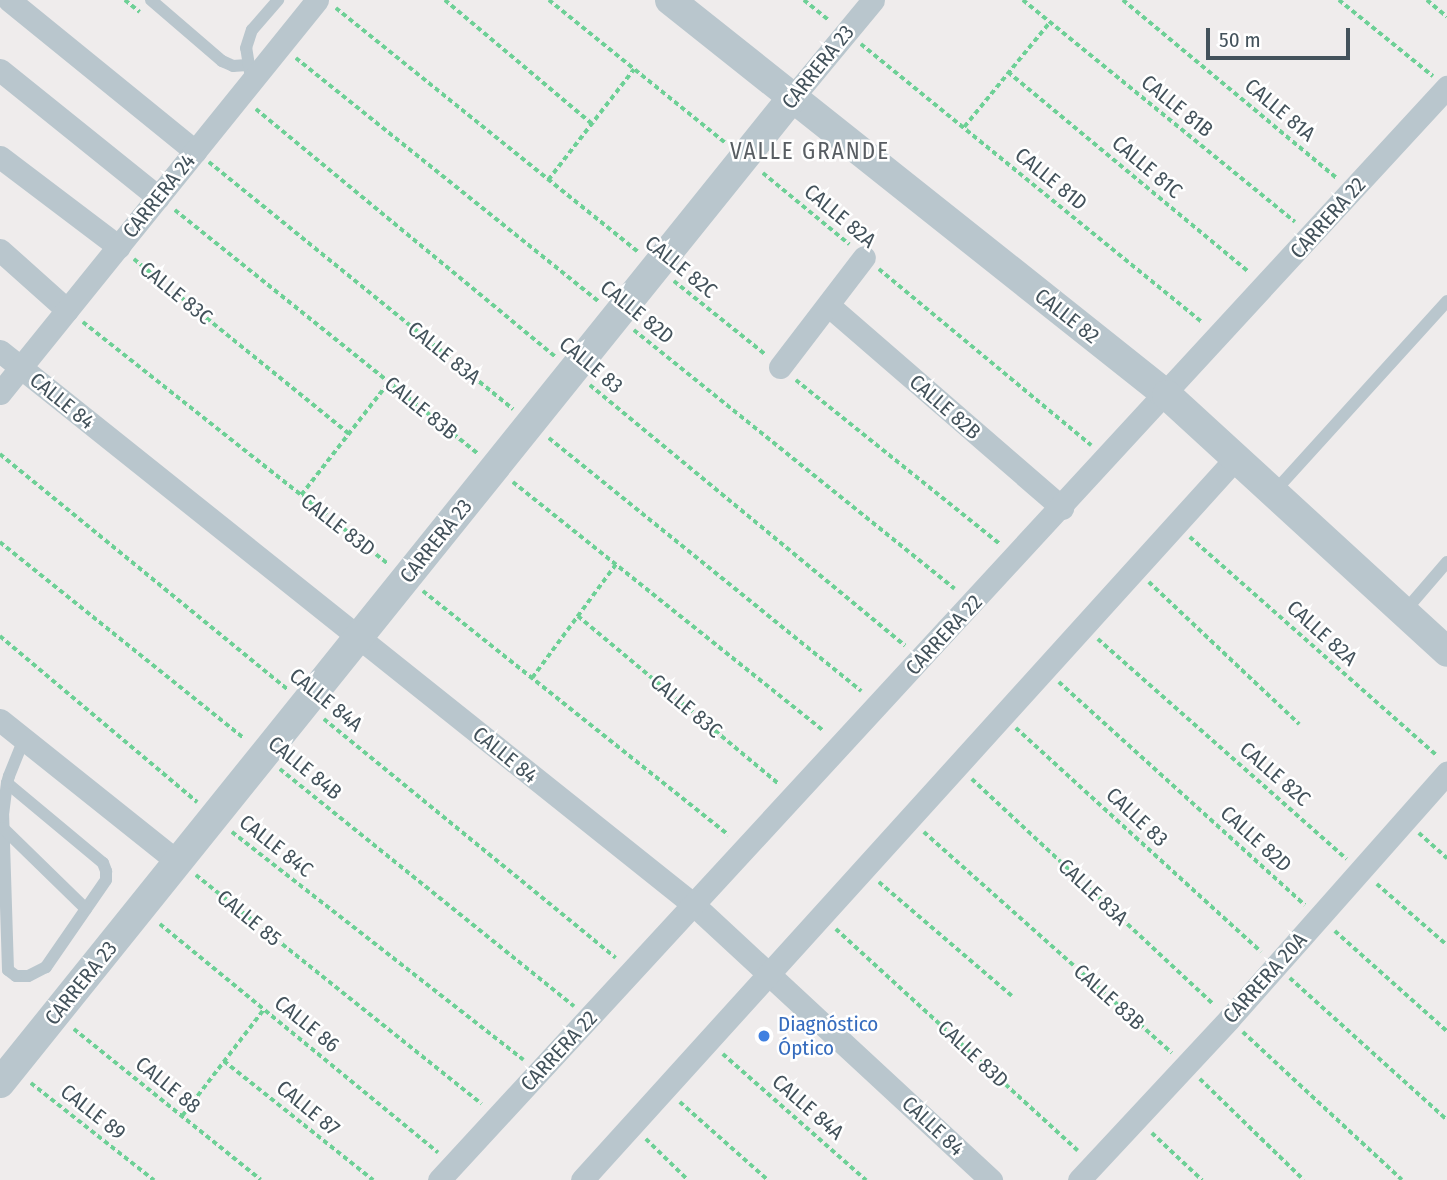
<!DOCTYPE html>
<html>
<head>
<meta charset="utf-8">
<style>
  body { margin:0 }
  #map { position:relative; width:1447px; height:1180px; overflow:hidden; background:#efecec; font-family:"Fira Sans Condensed",sans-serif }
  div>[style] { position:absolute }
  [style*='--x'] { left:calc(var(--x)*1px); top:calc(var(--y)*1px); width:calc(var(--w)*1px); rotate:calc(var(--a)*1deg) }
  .path>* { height:3.5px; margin-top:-1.75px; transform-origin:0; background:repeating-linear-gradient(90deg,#6dd096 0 5px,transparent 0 8.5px) }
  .service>* { height:12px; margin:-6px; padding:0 6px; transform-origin:6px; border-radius:6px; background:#b9c6cd }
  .minor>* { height:23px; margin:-11.5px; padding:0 11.5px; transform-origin:11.5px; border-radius:11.5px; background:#b9c6cd }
  .tertiary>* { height:30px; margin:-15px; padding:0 15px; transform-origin:15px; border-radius:15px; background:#b9c6cd }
  .dots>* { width:19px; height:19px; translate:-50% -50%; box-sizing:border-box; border:4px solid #fff; border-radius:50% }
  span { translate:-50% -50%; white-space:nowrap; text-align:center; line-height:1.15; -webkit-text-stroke:5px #fff; paint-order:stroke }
  .street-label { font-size:21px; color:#43525b }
  .shop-label { font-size:21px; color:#366cbe }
  .left { translate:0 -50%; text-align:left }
  .neighbourhood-label { font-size:23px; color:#585d62; letter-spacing:2px }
  .scale { position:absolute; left:1206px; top:28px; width:144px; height:32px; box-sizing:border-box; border:4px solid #43525b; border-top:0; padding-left:9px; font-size:21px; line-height:24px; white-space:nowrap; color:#43525b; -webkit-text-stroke:5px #fff; paint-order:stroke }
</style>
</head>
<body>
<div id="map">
  <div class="path">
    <div style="--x:125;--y:0;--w:19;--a:39"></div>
    <div style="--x:445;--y:0;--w:192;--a:40.1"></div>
    <div style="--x:549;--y:0;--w:229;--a:39"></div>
    <div style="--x:804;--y:0;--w:33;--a:39"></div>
    <div style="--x:1023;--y:0;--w:351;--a:39.2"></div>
    <div style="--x:1123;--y:0;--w:278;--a:39.8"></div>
    <div style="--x:1339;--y:0;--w:121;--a:39"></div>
    <div style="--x:1427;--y:0;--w:26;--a:40"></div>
    <div style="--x:336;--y:8;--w:388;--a:38.9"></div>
    <div style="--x:861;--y:44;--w:440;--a:39.2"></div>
    <div style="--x:296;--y:58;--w:388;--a:38.8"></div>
    <div style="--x:1008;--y:72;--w:313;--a:39.7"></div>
    <div style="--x:256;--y:109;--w:388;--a:39.6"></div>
    <div style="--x:964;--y:127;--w:136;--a:-50.7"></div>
    <div style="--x:209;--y:162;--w:392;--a:39.1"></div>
    <div style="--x:763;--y:173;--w:112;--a:39.5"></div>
    <div style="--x:548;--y:180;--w:140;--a:-52.2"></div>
    <div style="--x:175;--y:210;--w:388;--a:38.8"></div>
    <div style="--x:134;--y:259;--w:277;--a:39.1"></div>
    <div style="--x:879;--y:269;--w:276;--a:39.7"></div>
    <div style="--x:674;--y:281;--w:118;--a:38.8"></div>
    <div style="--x:83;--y:322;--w:388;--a:38.4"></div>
    <div style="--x:634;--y:330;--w:412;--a:38.9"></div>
    <div style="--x:796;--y:380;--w:262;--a:38.8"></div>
    <div style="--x:590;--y:385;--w:409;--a:39.6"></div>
    <div style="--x:549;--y:438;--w:402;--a:39"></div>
    <div style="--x:0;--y:454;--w:372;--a:39.3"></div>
    <div style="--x:513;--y:482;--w:398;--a:38.7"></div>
    <div style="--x:301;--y:495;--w:143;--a:-52.1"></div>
    <div style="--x:1190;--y:537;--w:329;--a:41.5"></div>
    <div style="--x:0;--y:542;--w:314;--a:38.8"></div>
    <div style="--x:1149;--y:582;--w:207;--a:43.4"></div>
    <div style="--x:423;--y:591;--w:391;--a:38.6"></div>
    <div style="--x:578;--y:616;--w:261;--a:39.9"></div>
    <div style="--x:0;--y:636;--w:258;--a:40.1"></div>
    <div style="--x:1098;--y:639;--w:332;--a:41.5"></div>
    <div style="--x:532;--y:678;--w:142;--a:-53.6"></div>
    <div style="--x:1059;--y:682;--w:332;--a:42.2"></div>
    <div style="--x:324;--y:719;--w:377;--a:39.3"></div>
    <div style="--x:1016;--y:728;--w:332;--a:42.4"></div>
    <div style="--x:280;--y:769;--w:378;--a:38.9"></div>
    <div style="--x:972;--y:779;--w:331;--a:43"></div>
    <div style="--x:232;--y:832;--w:370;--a:38"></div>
    <div style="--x:924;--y:832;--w:332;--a:41.7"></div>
    <div style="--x:1419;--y:833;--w:38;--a:42"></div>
    <div style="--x:196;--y:875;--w:366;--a:38.7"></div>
    <div style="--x:879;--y:882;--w:175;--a:40.6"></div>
    <div style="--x:1377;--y:884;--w:93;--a:41.1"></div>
    <div style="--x:160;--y:924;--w:360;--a:39.4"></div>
    <div style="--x:836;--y:929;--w:328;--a:42.5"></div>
    <div style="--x:1335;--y:931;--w:150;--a:41.8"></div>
    <div style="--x:1290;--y:978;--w:212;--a:42.1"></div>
    <div style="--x:74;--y:1029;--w:240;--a:38.9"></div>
    <div style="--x:1243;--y:1032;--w:217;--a:42.9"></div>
    <div style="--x:723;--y:1054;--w:191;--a:41.4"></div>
    <div style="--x:224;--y:1061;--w:191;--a:38.6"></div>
    <div style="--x:1200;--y:1079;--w:145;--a:44.2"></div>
    <div style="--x:31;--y:1083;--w:157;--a:38.3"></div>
    <div style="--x:680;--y:1102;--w:118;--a:41.6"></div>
    <div style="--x:182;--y:1116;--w:135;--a:-52.5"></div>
    <div style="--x:1152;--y:1133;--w:69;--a:43.2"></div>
    <div style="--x:646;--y:1139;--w:59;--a:44.3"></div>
  </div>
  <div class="service">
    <div style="--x:151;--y:0;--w:94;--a:40.7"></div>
    <div style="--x:222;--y:61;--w:12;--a:24"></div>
    <div style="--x:233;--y:66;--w:14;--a:-4"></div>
    <div style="--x:250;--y:72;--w:24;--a:-99"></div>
    <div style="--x:246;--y:48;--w:19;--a:-72"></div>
    <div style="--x:252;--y:30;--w:40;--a:-49"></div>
    <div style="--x:1274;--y:492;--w:258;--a:-47.8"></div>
    <div style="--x:1404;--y:612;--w:66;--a:-49.3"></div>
    <div style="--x:7;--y:783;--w:125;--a:39.8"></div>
    <div style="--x:103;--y:863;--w:9;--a:69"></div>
    <div style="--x:106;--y:871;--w:9;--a:90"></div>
    <div style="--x:106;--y:880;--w:106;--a:124.6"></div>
    <div style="--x:46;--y:967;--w:20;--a:153"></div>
    <div style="--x:28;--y:976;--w:12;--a:180"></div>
    <div style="--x:16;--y:976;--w:10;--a:-143"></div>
    <div style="--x:8;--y:970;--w:155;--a:-91.8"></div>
    <div style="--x:3;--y:815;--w:32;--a:-83"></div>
    <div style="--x:7;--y:783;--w:7;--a:-74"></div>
    <div style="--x:9;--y:776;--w:40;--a:-68"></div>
    <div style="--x:3;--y:828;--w:116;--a:44.3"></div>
  </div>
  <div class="minor">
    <div style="--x:9;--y:0;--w:240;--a:39.1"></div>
    <div style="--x:0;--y:70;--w:203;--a:38.8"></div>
    <div style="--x:792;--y:98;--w:127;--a:-50.4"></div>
    <div style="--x:0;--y:157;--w:149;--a:37.1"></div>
    <div style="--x:0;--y:250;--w:90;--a:41.8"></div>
    <div style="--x:828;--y:305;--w:310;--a:40.9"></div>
    <div style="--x:0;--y:351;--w:888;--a:38.6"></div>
    <div style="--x:694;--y:905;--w:405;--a:42.8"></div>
    <div style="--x:780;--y:367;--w:138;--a:-52.6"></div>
    <div style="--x:0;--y:393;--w:505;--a:-51.11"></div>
    <div style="--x:0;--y:720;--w:228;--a:38.6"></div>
    <div style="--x:439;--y:1180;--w:1487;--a:-47.32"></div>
    <div style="--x:582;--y:1180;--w:974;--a:-47.83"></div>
    <div style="--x:1079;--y:1180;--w:220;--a:-47"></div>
    <div style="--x:1229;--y:1019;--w:329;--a:-48.5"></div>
  </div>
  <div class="tertiary">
    <div style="--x:670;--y:0;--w:635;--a:38.48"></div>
    <div style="--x:1167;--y:395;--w:380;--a:42.5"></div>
    <div style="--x:0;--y:1083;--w:1264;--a:-51.2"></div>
  </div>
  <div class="dots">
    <div style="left:764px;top:1036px;background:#3f7fe0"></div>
  </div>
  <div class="street-label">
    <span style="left:818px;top:67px;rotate:-51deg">CARRERA 23</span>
    <span style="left:1177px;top:106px;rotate:39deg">CALLE 81B</span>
    <span style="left:1280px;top:110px;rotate:40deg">CALLE 81A</span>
    <span style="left:1147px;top:167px;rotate:40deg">CALLE 81C</span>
    <span style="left:1051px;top:179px;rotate:39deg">CALLE 81D</span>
    <span style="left:159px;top:196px;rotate:-51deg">CARRERA 24</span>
    <span style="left:840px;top:216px;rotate:40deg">CALLE 82A</span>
    <span style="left:1328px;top:218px;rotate:-48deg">CARRERA 22</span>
    <span style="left:681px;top:267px;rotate:39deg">CALLE 82C</span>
    <span style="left:176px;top:293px;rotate:39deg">CALLE 83C</span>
    <span style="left:637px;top:312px;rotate:39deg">CALLE 82D</span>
    <span style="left:1067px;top:316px;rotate:38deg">CALLE 82</span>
    <span style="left:444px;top:353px;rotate:39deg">CALLE 83A</span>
    <span style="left:591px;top:365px;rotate:40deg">CALLE 83</span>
    <span style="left:62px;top:401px;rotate:39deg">CALLE 84</span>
    <span style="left:945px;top:407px;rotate:41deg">CALLE 82B</span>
    <span style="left:421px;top:408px;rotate:39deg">CALLE 83B</span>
    <span style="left:338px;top:525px;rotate:38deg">CALLE 83D</span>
    <span style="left:436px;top:541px;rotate:-51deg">CARRERA 23</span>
    <span style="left:1322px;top:633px;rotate:42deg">CALLE 82A</span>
    <span style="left:944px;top:635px;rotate:-47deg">CARRERA 22</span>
    <span style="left:326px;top:700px;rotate:39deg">CALLE 84A</span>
    <span style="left:686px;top:706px;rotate:40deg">CALLE 83C</span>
    <span style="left:505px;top:755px;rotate:39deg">CALLE 84</span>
    <span style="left:305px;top:768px;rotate:39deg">CALLE 84B</span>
    <span style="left:1275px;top:774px;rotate:41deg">CALLE 82C</span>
    <span style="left:1137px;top:817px;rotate:43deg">CALLE 83</span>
    <span style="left:1256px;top:839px;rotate:42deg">CALLE 82D</span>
    <span style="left:276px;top:846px;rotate:38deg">CALLE 84C</span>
    <span style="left:1093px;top:892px;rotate:43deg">CALLE 83A</span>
    <span style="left:249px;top:918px;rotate:39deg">CALLE 85</span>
    <span style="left:1265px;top:978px;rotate:-48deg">CARRERA 20A</span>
    <span style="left:81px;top:983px;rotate:-51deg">CARRERA 23</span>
    <span style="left:1109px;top:997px;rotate:42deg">CALLE 83B</span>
    <span style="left:307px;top:1024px;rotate:39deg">CALLE 86</span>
    <span style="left:559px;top:1051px;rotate:-47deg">CARRERA 22</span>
    <span style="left:973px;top:1054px;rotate:43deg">CALLE 83D</span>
    <span style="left:168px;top:1085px;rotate:39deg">CALLE 88</span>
    <span style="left:808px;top:1107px;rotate:41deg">CALLE 84A</span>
    <span style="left:308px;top:1108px;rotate:39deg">CALLE 87</span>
    <span style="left:93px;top:1112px;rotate:38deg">CALLE 89</span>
    <span style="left:933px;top:1126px;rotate:43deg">CALLE 84</span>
  </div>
  <div class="shop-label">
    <span class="left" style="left:778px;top:1036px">Diagnóstico<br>Óptico</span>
  </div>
  <div class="neighbourhood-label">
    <span style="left:810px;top:151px">VALLE GRANDE</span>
  </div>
  <div class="scale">50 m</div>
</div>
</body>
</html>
